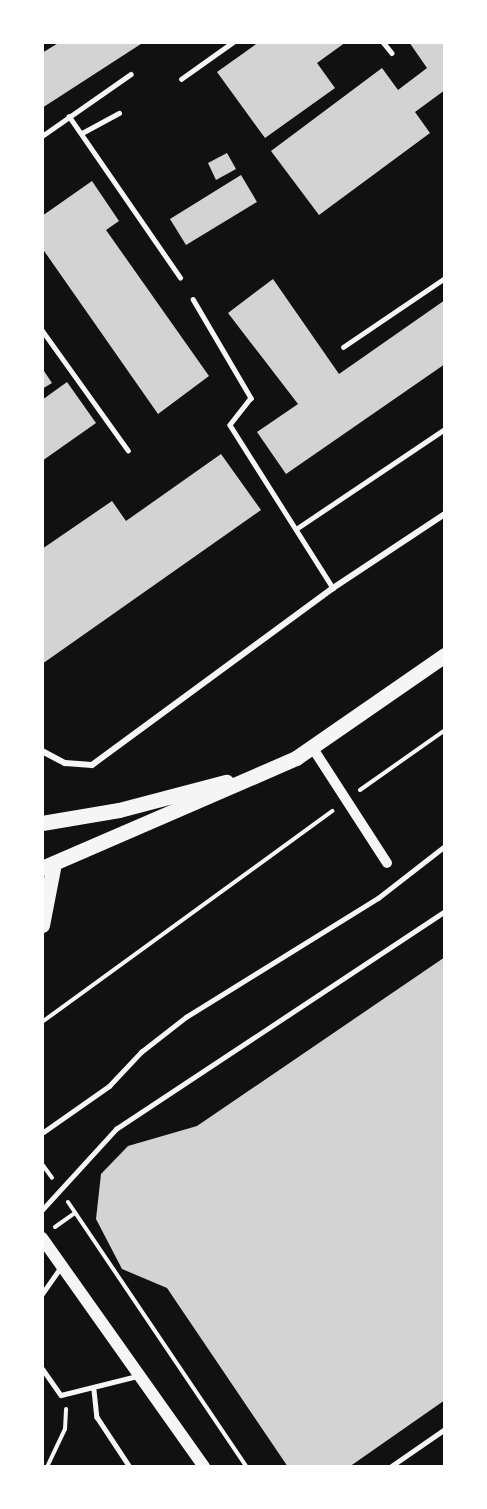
<!DOCTYPE html>
<html>
<head>
<meta charset="utf-8">
<style>
  body { margin:0 }
  #map { position:relative; width:487px; height:1509px; overflow:hidden; background:#111; font-family:"Crimson Pro",serif }
  div>[style] { position:absolute }
  [style*='--x'] { left:calc(var(--x)*1px); top:calc(var(--y)*1px); width:calc(var(--w)*1px); rotate:calc(var(--a)*1deg) }
  .building>* { inset:0; background:#d3d3d3 }
  .path>* { height:4px; margin:-2px; padding:0 2px; transform-origin:2px; border-radius:2px; background:#f5f5f5 }
  .service>* { height:4.5px; margin:-2.25px; padding:0 2.25px; transform-origin:2.25px; border-radius:2.25px; background:#f5f5f5 }
  .minor>* { height:6px; margin:-3px; padding:0 3px; transform-origin:3px; border-radius:3px; background:#f5f5f5 }
  .tertiary>* { height:10px; margin:-5px; padding:0 5px; transform-origin:5px; border-radius:5px; background:#f5f5f5 }
  .secondary>* { height:12px; margin:-6px; padding:0 6px; transform-origin:6px; border-radius:6px; background:#f5f5f5 }
  .primary>* { height:15px; margin:-7.5px; padding:0 7.5px; transform-origin:7.5px; border-radius:7.5px; background:#f5f5f5 }
  span { translate:-50% -50%; white-space:nowrap; text-align:center; line-height:1.15; -webkit-text-stroke:4.5px #fff; paint-order:stroke }
  .frame { position:absolute; inset:0; border:44px solid #fff; pointer-events:none }
</style>
</head>
<body>
<div id="map">
  <div class="building">
    <div style="clip-path:polygon(60px 42px,144px 42px,42px 108px,42px 53px)"></div>
    <div style="clip-path:polygon(259px 42px,346px 42px,317px 63px,335px 88px,265px 138px,217px 72px)"></div>
    <div style="clip-path:polygon(409px 42px,445px 42px,445px 90px,415px 112px,430px 133px,319px 215px,271px 151px,382px 68px,398px 90px,427px 68px)"></div>
    <div style="clip-path:polygon(227px 153px,236px 169px,216px 180px,208px 163px)"></div>
    <div style="clip-path:polygon(241px 175px,257px 202px,186px 245px,170px 219px)"></div>
    <div style="clip-path:polygon(92px 181px,119px 221px,106px 230px,209px 376px,158px 414px,42px 248px,42px 216px)"></div>
    <div style="clip-path:polygon(273px 279px,339px 374px,445px 300px,445px 364px,286px 474px,257px 432px,298px 404px,228px 313px)"></div>
    <div style="clip-path:polygon(42px 368px,52px 383px,42px 389px)"></div>
    <div style="clip-path:polygon(67px 382px,96px 423px,42px 461px,42px 400px)"></div>
    <div style="clip-path:polygon(221px 454px,261px 510px,42px 664px,42px 549px,112px 501px,126px 521px)"></div>
    <div style="clip-path:polygon(445px 957px,445px 1400px,349px 1467px,288px 1467px,167px 1288px,122px 1269px,96px 1219px,101px 1174px,128px 1146px,197px 1126px)"></div>
  </div>
  <div class="path">
    <div style="--x:360;--y:790;--w:104;--a:-35.2"></div>
    <div style="--x:42;--y:1022;--w:359;--a:-36"></div>
    <div style="--x:42;--y:1164;--w:17;--a:54"></div>
    <div style="--x:68;--y:1202;--w:320;--a:56"></div>
    <div style="--x:55;--y:1227;--w:24;--a:-35"></div>
    <div style="--x:47;--y:1467;--w:42;--a:-64.7"></div>
    <div style="--x:65;--y:1429;--w:20;--a:-87"></div>
  </div>
  <div class="service">
    <div style="--x:383;--y:42;--w:14;--a:51"></div>
    <div style="--x:181;--y:79;--w:64;--a:-35.4"></div>
    <div style="--x:69;--y:116;--w:196;--a:55.4"></div>
    <div style="--x:82;--y:133;--w:42;--a:-28.4"></div>
    <div style="--x:42;--y:136;--w:108;--a:-34.9"></div>
    <div style="--x:193;--y:299;--w:115;--a:59.6"></div>
    <div style="--x:251;--y:398;--w:34;--a:128"></div>
    <div style="--x:230;--y:425;--w:193;--a:57.7"></div>
    <div style="--x:42;--y:330;--w:148;--a:54.4"></div>
    <div style="--x:343;--y:347;--w:123;--a:-34.1"></div>
    <div style="--x:296;--y:529;--w:179;--a:-33.9"></div>
    <div style="--x:42;--y:1133;--w:82;--a:-35"></div>
    <div style="--x:109;--y:1086;--w:47;--a:-46.7"></div>
    <div style="--x:141;--y:1052;--w:57;--a:-37.9"></div>
    <div style="--x:186;--y:1017;--w:226;--a:-31.8"></div>
    <div style="--x:378;--y:898;--w:85;--a:-37.8"></div>
    <div style="--x:42;--y:1210;--w:110;--a:-47.6"></div>
    <div style="--x:116;--y:1129;--w:395;--a:-33.5"></div>
    <div style="--x:42;--y:1294;--w:32;--a:-55"></div>
    <div style="--x:42;--y:1368;--w:33;--a:55"></div>
    <div style="--x:61;--y:1395;--w:78;--a:-14"></div>
    <div style="--x:94;--y:1390;--w:27;--a:84"></div>
    <div style="--x:97;--y:1417;--w:60;--a:56.6"></div>
    <div style="--x:390;--y:1467;--w:67;--a:-34.6"></div>
  </div>
  <div class="minor">
    <div style="--x:42;--y:751;--w:26;--a:28"></div>
    <div style="--x:65;--y:763;--w:27;--a:4"></div>
    <div style="--x:92;--y:765;--w:299;--a:-36.3"></div>
    <div style="--x:333;--y:588;--w:134;--a:-33.5"></div>
  </div>
  <div class="tertiary">
    <div style="--x:312;--y:747;--w:138;--a:57.1"></div>
  </div>
  <div class="secondary">
    <div style="--x:42;--y:1238;--w:281;--a:54.7"></div>
  </div>
  <div class="primary">
    <div style="--x:42;--y:823;--w:78;--a:-9.6"></div>
    <div style="--x:119;--y:810;--w:111;--a:-14.7"></div>
    <div style="--x:42;--y:868;--w:277;--a:-23.4"></div>
    <div style="--x:296;--y:758;--w:181;--a:-34.7"></div>
    <div style="--x:42;--y:925;--w:63;--a:-79"></div>
  </div>
  <div class="frame"></div>
</div>
</body>
</html>
